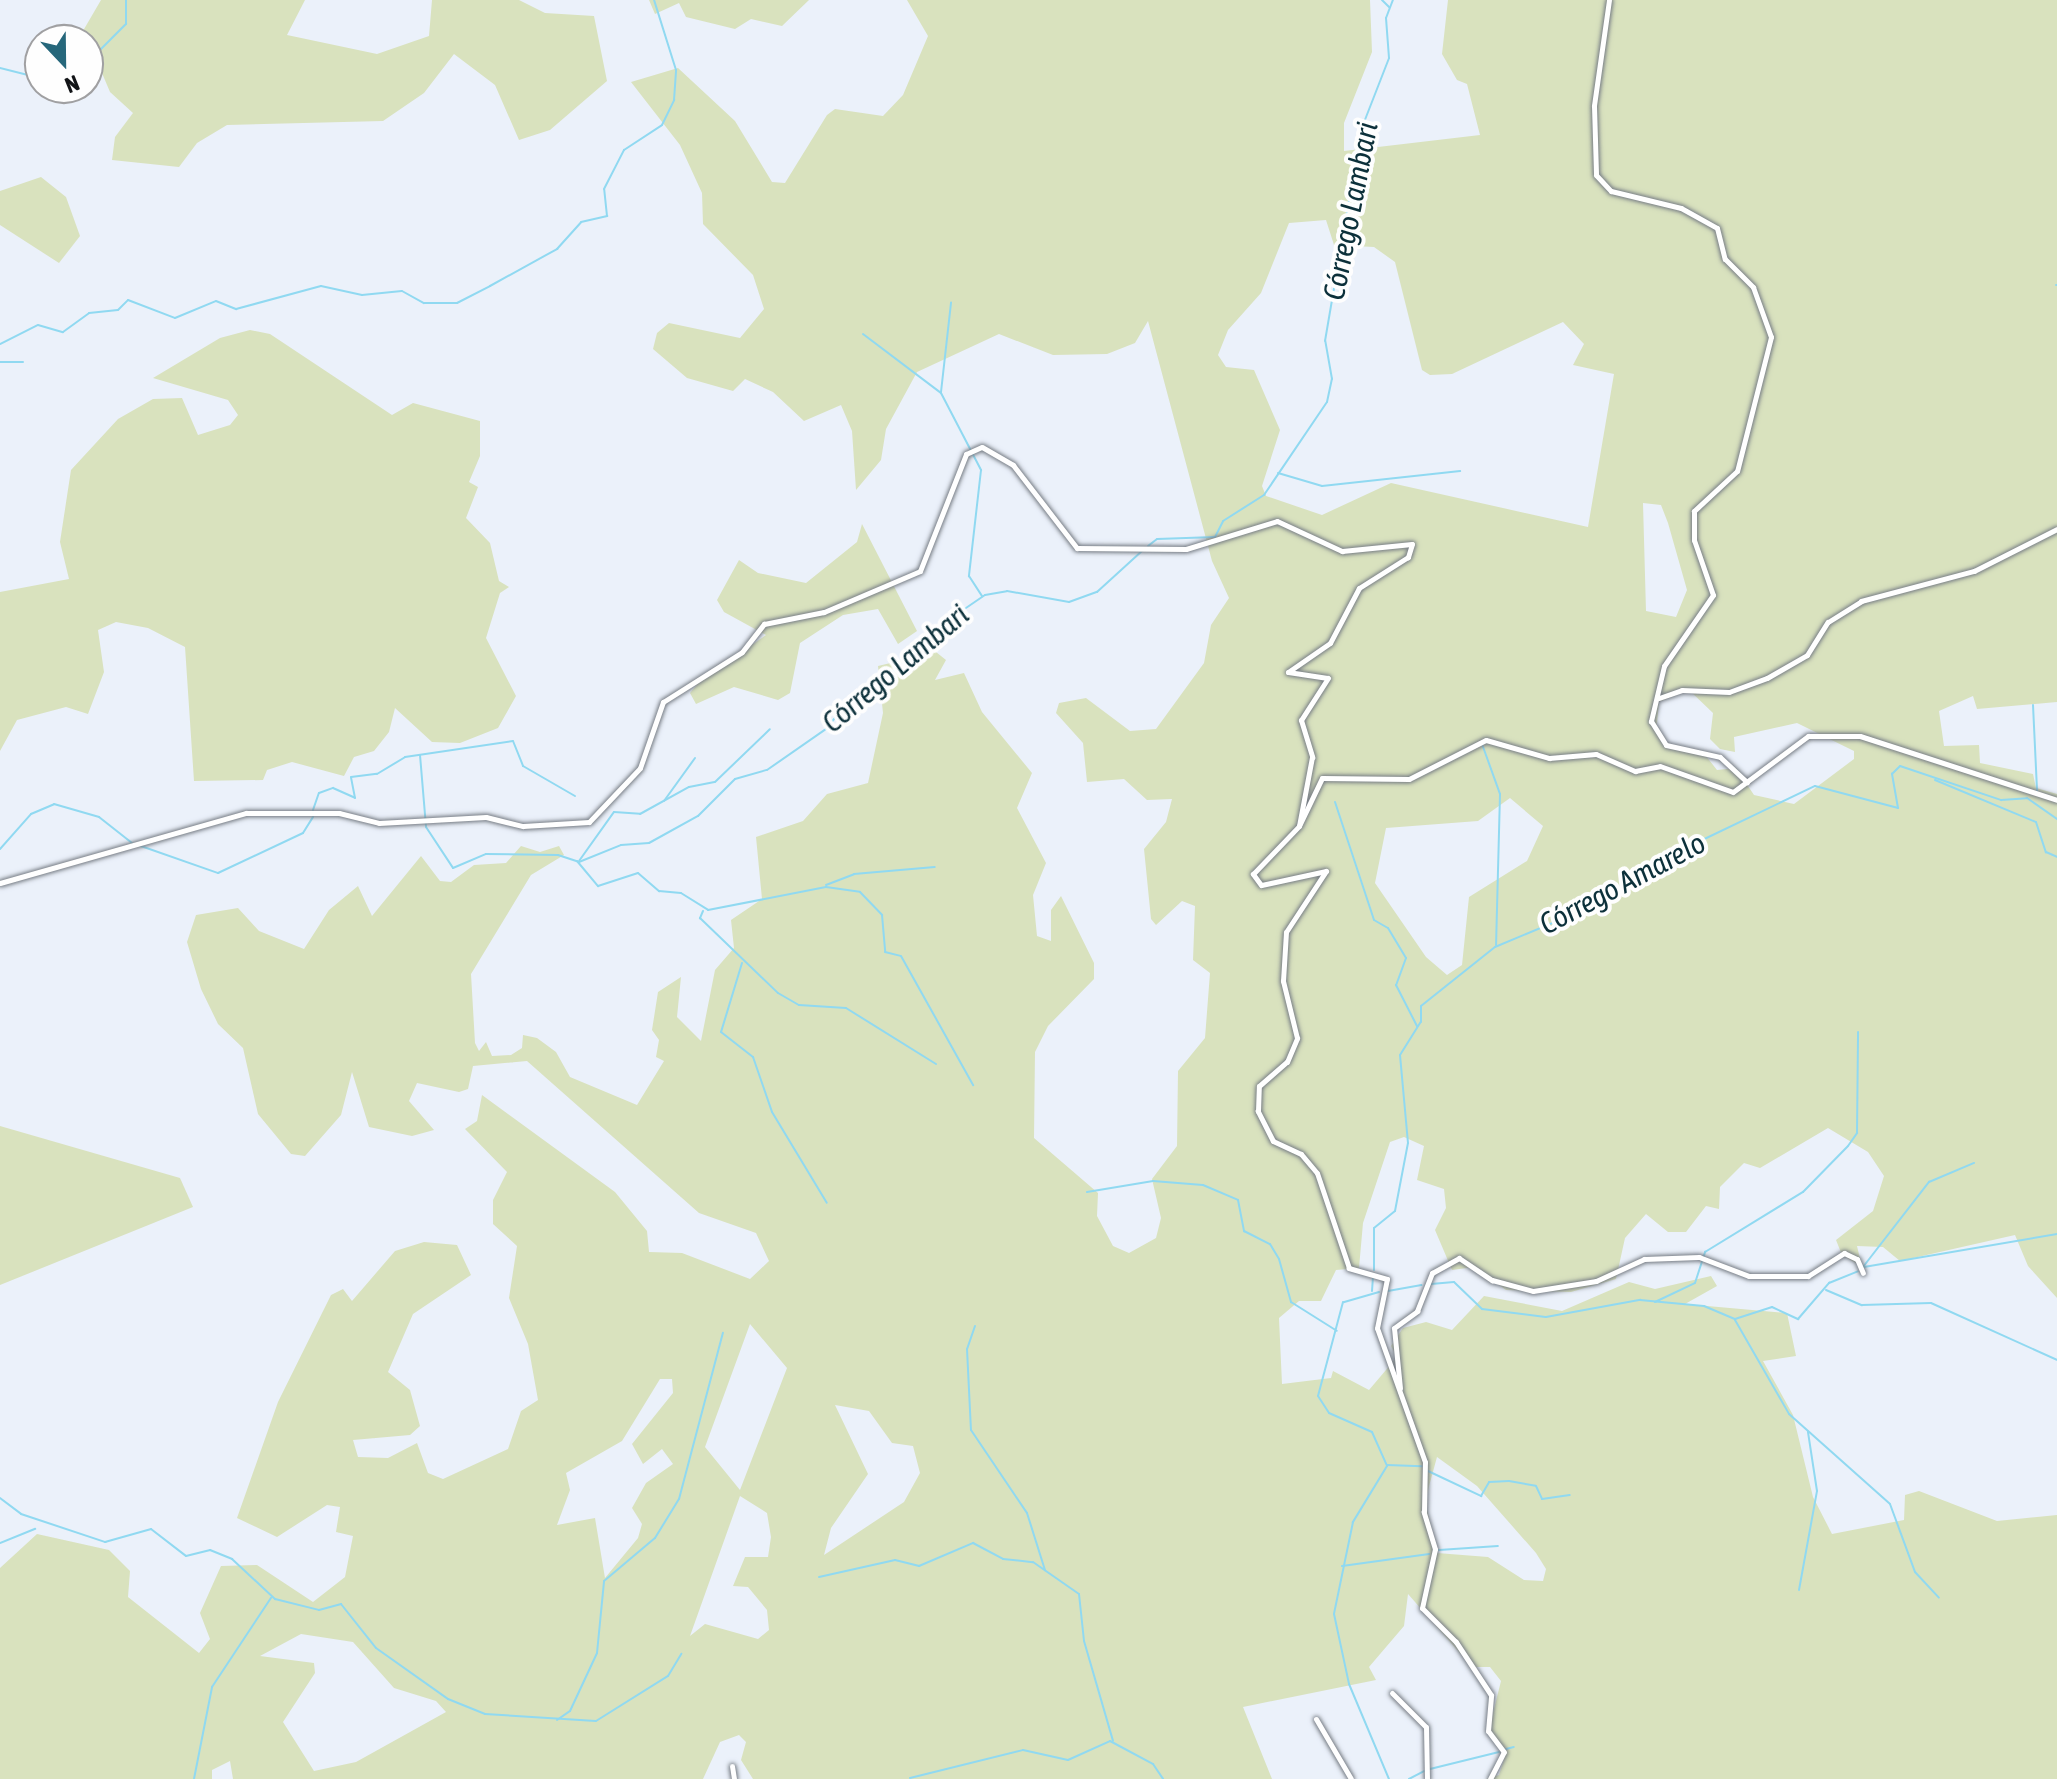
<!DOCTYPE html>
<html>
<head>
<meta charset="utf-8">
<style>
  body { margin:0 }
  #map { position:relative; width:2057px; height:1779px; overflow:hidden; background:#ebf1fa; font-family:"Asap Condensed",sans-serif }
  div>[style] { position:absolute }
  [style*='--x'] { left:calc(var(--x)*1px); top:calc(var(--y)*1px); width:calc(var(--w)*1px); rotate:calc(var(--a)*1deg) }
  .green>* { inset:0; background:#d9e2be }
  .stream>* { height:2px; margin:-1px; padding:0 1px; transform-origin:1px; border-radius:1px; background:#90d9f1 }
  .roads { filter:drop-shadow(0 0 2px #777d85) drop-shadow(0 0 2px #777d85) }
  .minor>* { height:5px; margin:-2.5px; padding:0 2.5px; transform-origin:2.5px; border-radius:2.5px; background:#fff }
  span { translate:-50% -50%; white-space:nowrap; text-align:center; line-height:1.15; -webkit-text-stroke:8px #fefefe; paint-order:stroke }
  .water-label { font-size:30px; color:#0c303a; font-style:italic }
  .north { position:absolute; left:24px; top:24px; width:80px; height:80px; box-sizing:border-box; background:#fefefe; border:2px solid #a0a0a2; border-radius:50%; rotate:158deg; font-size:22px; font-weight:700; line-height:32px; text-align:center; color:#121417 }
  .north::after { content:''; display:block; margin:auto; width:28px; height:36px; background:#26677b; clip-path:polygon(50% 0,100% 100%,50% 72%,0 100%) }
</style>
</head>
<body>
<div id="map">
  <div class="green">
    <div style="clip-path:polygon(101px 0,305px 0,287px 35px,377px 54px,429px 36px,432px 0,519px 0,545px 13px,594px 16px,607px 81px,550px 130px,519px 140px,495px 85px,454px 54px,424px 93px,383px 121px,227px 125px,197px 143px,179px 167px,112px 160px,115px 137px,133px 113px,110px 92px,88px 40px,80px 36px)"></div>
    <div style="clip-path:polygon(649px 0,809px 0,782px 26px,751px 19px,735px 29px,686px 17px,679px 3px,655px 14px)"></div>
    <div style="clip-path:polygon(evenodd,907px 0,1370px 0,1372px 52px,1344px 123px,1344px 151px,1480px 135px,1467px 84px,1457px 80px,1442px 54px,1448px 0,2057px 0,2057px 702px,1977px 709px,1973px 696px,1939px 711px,1944px 746px,1979px 745px,1980px 763px,2033px 774px,2036px 788px,2057px 794px,2057px 1298px,2028px 1266px,2015px 1235px,1900px 1261px,1883px 1247px,1857px 1246px,1862px 1267px,1842px 1255px,1836px 1240px,1873px 1211px,1884px 1176px,1868px 1152px,1828px 1128px,1760px 1168px,1744px 1163px,1720px 1187px,1719px 1209px,1706px 1206px,1686px 1232px,1668px 1232px,1646px 1214px,1625px 1238px,1616px 1279px,1571px 1292px,1506px 1290px,1474px 1267px,1452px 1270px,1435px 1230px,1446px 1208px,1444px 1189px,1417px 1180px,1424px 1146px,1404px 1137px,1390px 1142px,1363px 1223px,1359px 1268px,1336px 1270px,1321px 1301px,1299px 1301px,1279px 1318px,1282px 1384px,1331px 1378px,1333px 1371px,1369px 1390px,1397px 1357px,1391px 1346px,1403px 1328px,1426px 1322px,1452px 1330px,1484px 1296px,1562px 1311px,1629px 1282px,1655px 1289px,1711px 1276px,1717px 1286px,1685px 1304px,1787px 1313px,1796px 1356px,1763px 1361px,1793px 1415px,1813px 1497px,1832px 1534px,1904px 1520px,1905px 1495px,1919px 1491px,1997px 1521px,2057px 1515px,2057px 1779px,1486px 1779px,1499px 1775px,1506px 1753px,1489px 1729px,1501px 1681px,1490px 1667px,1472px 1667px,1408px 1594px,1404px 1626px,1369px 1667px,1376px 1680px,1243px 1707px,1272px 1779px,753px 1779px,741px 1760px,746px 1742px,739px 1735px,720px 1742px,703px 1779px,233px 1779px,230px 1761px,212px 1770px,212px 1779px,0 1779px,0 1568px,37px 1534px,109px 1550px,130px 1571px,128px 1597px,199px 1653px,210px 1639px,200px 1613px,221px 1566px,257px 1565px,313px 1602px,345px 1577px,353px 1536px,336px 1532px,340px 1507px,327px 1505px,277px 1537px,237px 1518px,278px 1402px,331px 1295px,343px 1289px,352px 1301px,395px 1251px,424px 1242px,457px 1245px,471px 1275px,413px 1314px,388px 1372px,410px 1390px,420px 1426px,410px 1435px,353px 1440px,358px 1457px,388px 1458px,417px 1443px,428px 1473px,443px 1479px,508px 1449px,521px 1411px,538px 1400px,528px 1344px,509px 1298px,517px 1246px,493px 1224px,493px 1200px,507px 1172px,465px 1129px,477px 1121px,482px 1095px,615px 1192px,647px 1231px,649px 1252px,682px 1253px,750px 1279px,769px 1261px,756px 1233px,699px 1213px,527px 1061px,473px 1066px,468px 1089px,459px 1092px,417px 1083px,409px 1101px,434px 1130px,412px 1136px,369px 1127px,352px 1072px,341px 1115px,305px 1156px,291px 1154px,258px 1114px,243px 1048px,218px 1024px,201px 989px,187px 942px,196px 915px,238px 908px,259px 931px,304px 949px,329px 910px,358px 886px,372px 916px,421px 856px,440px 881px,451px 882px,474px 865px,506px 863px,521px 846px,540px 852px,559px 846px,564px 855px,531px 875px,471px 974px,475px 1043px,479px 1051px,486px 1042px,492px 1056px,511px 1055px,522px 1048px,523px 1035px,537px 1038px,556px 1052px,570px 1077px,637px 1105px,664px 1061px,656px 1057px,659px 1040px,652px 1030px,658px 992px,681px 977px,677px 1017px,701px 1041px,715px 970px,734px 948px,731px 920px,762px 899px,756px 837px,803px 821px,827px 794px,868px 783px,883px 713px,878px 666px,936px 652px,946px 660px,935px 680px,964px 673px,982px 712px,1032px 773px,1017px 808px,1046px 863px,1033px 895px,1037px 936px,1051px 941px,1051px 910px,1061px 896px,1094px 963px,1094px 979px,1048px 1026px,1035px 1052px,1034px 1138px,1098px 1193px,1097px 1216px,1113px 1246px,1129px 1253px,1156px 1238px,1161px 1218px,1152px 1179px,1177px 1146px,1178px 1071px,1205px 1038px,1210px 973px,1193px 960px,1195px 906px,1182px 901px,1156px 925px,1151px 919px,1144px 849px,1166px 822px,1172px 799px,1147px 800px,1124px 779px,1087px 782px,1083px 743px,1056px 713px,1059px 703px,1086px 698px,1130px 731px,1156px 729px,1204px 663px,1211px 625px,1229px 598px,1212px 561px,1148px 321px,1135px 343px,1107px 354px,1053px 355px,999px 334px,917px 372px,886px 429px,881px 460px,856px 490px,852px 431px,841px 405px,804px 421px,773px 392px,745px 379px,733px 391px,687px 378px,653px 349px,657px 333px,669px 323px,740px 338px,764px 309px,753px 275px,703px 224px,702px 193px,680px 145px,631px 82px,678px 68px,735px 121px,772px 182px,785px 183px,827px 115px,835px 109px,883px 116px,903px 95px,928px 36px,907px 0,1326px 220px,1334px 245px,1374px 247px,1395px 262px,1422px 370px,1430px 375px,1452px 374px,1563px 322px,1584px 344px,1573px 365px,1614px 374px,1588px 527px,1391px 483px,1322px 515px,1266px 496px,1262px 486px,1280px 430px,1254px 370px,1226px 367px,1218px 355px,1228px 330px,1261px 293px,1289px 223px,1326px 220px,907px 0,1643px 503px,1661px 505px,1668px 523px,1687px 590px,1676px 617px,1646px 611px,1643px 503px,907px 0,1689px 690px,1713px 713px,1710px 739px,1720px 749px,1735px 752px,1734px 737px,1797px 723px,1854px 751px,1854px 759px,1794px 804px,1754px 795px,1736px 768px,1717px 770px,1702px 751px,1670px 745px,1656px 733px,1659px 702px,1689px 690px,907px 0,1510px 798px,1543px 826px,1527px 861px,1469px 897px,1462px 965px,1447px 975px,1426px 957px,1375px 883px,1386px 828px,1478px 821px,1510px 798px,907px 0,750px 1324px,787px 1368px,740px 1490px,705px 1447px,750px 1324px,907px 0,660px 1379px,672px 1379px,673px 1393px,632px 1444px,643px 1464px,662px 1449px,673px 1464px,646px 1483px,632px 1508px,642px 1524px,638px 1538px,605px 1578px,595px 1518px,557px 1525px,570px 1490px,566px 1473px,622px 1441px,660px 1379px,907px 0,835px 1405px,869px 1411px,892px 1443px,913px 1446px,920px 1473px,904px 1502px,824px 1555px,831px 1528px,868px 1474px,835px 1405px,907px 0,1437px 1457px,1477px 1486px,1536px 1553px,1546px 1569px,1543px 1581px,1524px 1580px,1488px 1557px,1437px 1553px,1425px 1501px,1437px 1457px,907px 0,740px 1496px,767px 1513px,771px 1537px,768px 1557px,745px 1557px,733px 1586px,748px 1587px,767px 1610px,769px 1630px,758px 1639px,705px 1624px,690px 1636px,740px 1496px,907px 0,301px 1634px,353px 1642px,394px 1688px,436px 1701px,446px 1712px,356px 1762px,314px 1771px,283px 1722px,315px 1673px,314px 1663px,260px 1656px,301px 1634px)"></div>
    <div style="clip-path:polygon(41px 177px,66px 197px,80px 236px,59px 263px,0 225px,0 191px)"></div>
    <div style="clip-path:polygon(250px 330px,270px 334px,392px 415px,413px 403px,480px 421px,480px 456px,469px 482px,478px 487px,466px 518px,490px 543px,499px 581px,509px 587px,500px 593px,486px 638px,516px 696px,498px 728px,460px 743px,432px 742px,395px 708px,389px 732px,374px 751px,354px 757px,344px 776px,292px 762px,267px 770px,263px 780px,194px 781px,185px 647px,148px 628px,116px 622px,98px 630px,104px 672px,88px 714px,66px 707px,17px 720px,0 751px,0 592px,69px 579px,60px 542px,71px 470px,118px 419px,153px 399px,182px 398px,198px 435px,230px 425px,238px 415px,228px 400px,153px 378px,220px 338px)"></div>
    <div style="clip-path:polygon(862px 524px,917px 631px,898px 644px,878px 609px,843px 615px,800px 643px,790px 693px,778px 700px,734px 687px,696px 704px,690px 693px,701px 680px,766px 635px,724px 612px,717px 600px,739px 560px,758px 573px,806px 583px,857px 542px)"></div>
    <div style="clip-path:polygon(0 1126px,180px 1178px,193px 1207px,0 1285px)"></div>
  </div>
  <div class="stream">
    <div style="--x:1382;--y:0;--w:10;--a:45"></div>
    <div style="--x:88;--y:62;--w:54;--a:-45"></div>
    <div style="--x:126;--y:24;--w:24;--a:-90"></div>
    <div style="--x:0;--y:68;--w:41;--a:14"></div>
    <div style="--x:2056;--y:285;--w:1;--a:0"></div>
    <div style="--x:863;--y:334;--w:98;--a:37.1"></div>
    <div style="--x:941;--y:393;--w:87;--a:62.5"></div>
    <div style="--x:981;--y:470;--w:107;--a:96.5"></div>
    <div style="--x:969;--y:576;--w:24;--a:57"></div>
    <div style="--x:0;--y:344;--w:42;--a:-26.6"></div>
    <div style="--x:38;--y:325;--w:26;--a:16"></div>
    <div style="--x:63;--y:332;--w:32;--a:-36"></div>
    <div style="--x:89;--y:313;--w:29;--a:-6"></div>
    <div style="--x:118;--y:310;--w:14;--a:-45"></div>
    <div style="--x:128;--y:300;--w:50;--a:21"></div>
    <div style="--x:175;--y:318;--w:44;--a:-22.5"></div>
    <div style="--x:216;--y:301;--w:22;--a:22"></div>
    <div style="--x:236;--y:309;--w:88;--a:-15.1"></div>
    <div style="--x:321;--y:286;--w:42;--a:12.4"></div>
    <div style="--x:362;--y:295;--w:40;--a:-5.7"></div>
    <div style="--x:402;--y:291;--w:25;--a:29"></div>
    <div style="--x:424;--y:303;--w:33;--a:0"></div>
    <div style="--x:457;--y:303;--w:37;--a:-27"></div>
    <div style="--x:490;--y:286;--w:77;--a:-28.9"></div>
    <div style="--x:557;--y:249;--w:36;--a:-48"></div>
    <div style="--x:581;--y:222;--w:27;--a:-13"></div>
    <div style="--x:607;--y:216;--w:27;--a:-96"></div>
    <div style="--x:604;--y:189;--w:44;--a:-62.9"></div>
    <div style="--x:624;--y:150;--w:45;--a:-33.3"></div>
    <div style="--x:662;--y:125;--w:28;--a:-64"></div>
    <div style="--x:674;--y:100;--w:30;--a:-86"></div>
    <div style="--x:676;--y:70;--w:73;--a:-107.4"></div>
    <div style="--x:0;--y:362;--w:23;--a:0"></div>
    <div style="--x:941;--y:392;--w:90;--a:-83.6"></div>
    <div style="--x:1278;--y:473;--w:46;--a:16.5"></div>
    <div style="--x:1322;--y:486;--w:139;--a:-6.2"></div>
    <div style="--x:1148;--y:546;--w:11;--a:-38"></div>
    <div style="--x:1157;--y:539;--w:58;--a:-2"></div>
    <div style="--x:1215;--y:537;--w:18;--a:-63"></div>
    <div style="--x:1223;--y:521;--w:49;--a:-32.4"></div>
    <div style="--x:1264;--y:495;--w:112;--a:-55.9"></div>
    <div style="--x:1327;--y:402;--w:24;--a:-78"></div>
    <div style="--x:1332;--y:379;--w:39;--a:-100"></div>
    <div style="--x:1325;--y:341;--w:214;--a:-80.3"></div>
    <div style="--x:1361;--y:130;--w:77;--a:-68.7"></div>
    <div style="--x:1389;--y:58;--w:40;--a:-94.3"></div>
    <div style="--x:1386;--y:18;--w:19;--a:-69"></div>
    <div style="--x:2033;--y:705;--w:86;--a:87.3"></div>
    <div style="--x:1482;--y:744;--w:53;--a:70.2"></div>
    <div style="--x:1500;--y:794;--w:151;--a:91.5"></div>
    <div style="--x:420;--y:755;--w:72;--a:85.2"></div>
    <div style="--x:426;--y:827;--w:49;--a:56.6"></div>
    <div style="--x:453;--y:868;--w:36;--a:-23"></div>
    <div style="--x:486;--y:854;--w:72;--a:0.8"></div>
    <div style="--x:558;--y:855;--w:20;--a:18"></div>
    <div style="--x:577;--y:861;--w:33;--a:50"></div>
    <div style="--x:598;--y:886;--w:42;--a:-18"></div>
    <div style="--x:638;--y:873;--w:28;--a:41"></div>
    <div style="--x:659;--y:891;--w:22;--a:5"></div>
    <div style="--x:681;--y:893;--w:32;--a:32"></div>
    <div style="--x:708;--y:910;--w:120;--a:-11"></div>
    <div style="--x:826;--y:887;--w:34;--a:8"></div>
    <div style="--x:860;--y:892;--w:32;--a:46"></div>
    <div style="--x:882;--y:915;--w:37;--a:85"></div>
    <div style="--x:885;--y:952;--w:16;--a:14"></div>
    <div style="--x:901;--y:956;--w:148;--a:60.8"></div>
    <div style="--x:1935;--y:780;--w:109;--a:22.6"></div>
    <div style="--x:2036;--y:822;--w:32;--a:72"></div>
    <div style="--x:2046;--y:852;--w:12;--a:24"></div>
    <div style="--x:664;--y:801;--w:53;--a:-54.2"></div>
    <div style="--x:1335;--y:802;--w:124;--a:71.7"></div>
    <div style="--x:1374;--y:920;--w:16;--a:30"></div>
    <div style="--x:1388;--y:928;--w:35;--a:59"></div>
    <div style="--x:1406;--y:958;--w:29;--a:110"></div>
    <div style="--x:1396;--y:985;--w:46;--a:62.9"></div>
    <div style="--x:313;--y:810;--w:18;--a:-71"></div>
    <div style="--x:319;--y:793;--w:15;--a:-20"></div>
    <div style="--x:333;--y:788;--w:24;--a:24"></div>
    <div style="--x:355;--y:798;--w:21;--a:-101"></div>
    <div style="--x:351;--y:777;--w:26;--a:-7"></div>
    <div style="--x:377;--y:774;--w:33;--a:-31"></div>
    <div style="--x:405;--y:757;--w:109;--a:-8.4"></div>
    <div style="--x:513;--y:741;--w:27;--a:68"></div>
    <div style="--x:523;--y:766;--w:60;--a:30"></div>
    <div style="--x:138;--y:845;--w:85;--a:19.3"></div>
    <div style="--x:218;--y:873;--w:94;--a:-25.2"></div>
    <div style="--x:303;--y:833;--w:19;--a:-58"></div>
    <div style="--x:0;--y:849;--w:47;--a:-48.5"></div>
    <div style="--x:31;--y:814;--w:25;--a:-23"></div>
    <div style="--x:54;--y:804;--w:47;--a:16.1"></div>
    <div style="--x:99;--y:817;--w:42;--a:38.2"></div>
    <div style="--x:579;--y:861;--w:60;--a:-54.5"></div>
    <div style="--x:614;--y:812;--w:26;--a:4"></div>
    <div style="--x:640;--y:814;--w:56;--a:-28.9"></div>
    <div style="--x:689;--y:787;--w:26;--a:-11"></div>
    <div style="--x:715;--y:782;--w:76;--a:-43.9"></div>
    <div style="--x:579;--y:862;--w:45;--a:-22"></div>
    <div style="--x:621;--y:845;--w:28;--a:-4"></div>
    <div style="--x:649;--y:843;--w:56;--a:-28.9"></div>
    <div style="--x:698;--y:816;--w:52;--a:-45"></div>
    <div style="--x:735;--y:779;--w:33;--a:-16"></div>
    <div style="--x:767;--y:770;--w:72;--a:-34.8"></div>
    <div style="--x:826;--y:729;--w:48;--a:-51"></div>
    <div style="--x:856;--y:692;--w:49;--a:-29.2"></div>
    <div style="--x:899;--y:668;--w:45;--a:-49.5"></div>
    <div style="--x:928;--y:634;--w:69;--a:-34.4"></div>
    <div style="--x:985;--y:595;--w:22;--a:-10"></div>
    <div style="--x:1007;--y:591;--w:63;--a:10.1"></div>
    <div style="--x:1069;--y:602;--w:30;--a:-20"></div>
    <div style="--x:1097;--y:592;--w:62;--a:-42.4"></div>
    <div style="--x:826;--y:885;--w:30;--a:-21"></div>
    <div style="--x:854;--y:874;--w:81;--a:-4.9"></div>
    <div style="--x:703;--y:911;--w:8;--a:113"></div>
    <div style="--x:700;--y:918;--w:108;--a:43.9"></div>
    <div style="--x:778;--y:993;--w:24;--a:30"></div>
    <div style="--x:799;--y:1005;--w:47;--a:3.7"></div>
    <div style="--x:846;--y:1008;--w:106;--a:31.9"></div>
    <div style="--x:742;--y:963;--w:72;--a:106.9"></div>
    <div style="--x:721;--y:1032;--w:41;--a:38"></div>
    <div style="--x:753;--y:1057;--w:58;--a:70.9"></div>
    <div style="--x:772;--y:1112;--w:106;--a:58.9"></div>
    <div style="--x:1087;--y:1192;--w:67;--a:-9.5"></div>
    <div style="--x:1153;--y:1181;--w:50;--a:4.6"></div>
    <div style="--x:1203;--y:1185;--w:38;--a:23"></div>
    <div style="--x:1238;--y:1200;--w:32;--a:79"></div>
    <div style="--x:1244;--y:1231;--w:29;--a:27"></div>
    <div style="--x:1270;--y:1244;--w:17;--a:59"></div>
    <div style="--x:1279;--y:1259;--w:45;--a:74.4"></div>
    <div style="--x:1291;--y:1302;--w:54;--a:32.2"></div>
    <div style="--x:1863;--y:1267;--w:108;--a:-52.2"></div>
    <div style="--x:1929;--y:1182;--w:49;--a:-22.9"></div>
    <div style="--x:1864;--y:1267;--w:196;--a:-9.7"></div>
    <div style="--x:1374;--y:1270;--w:42;--a:-90"></div>
    <div style="--x:1374;--y:1228;--w:27;--a:-39"></div>
    <div style="--x:1395;--y:1211;--w:69;--a:-79.2"></div>
    <div style="--x:1408;--y:1143;--w:88;--a:-95.2"></div>
    <div style="--x:1400;--y:1055;--w:39;--a:-58"></div>
    <div style="--x:1421;--y:1022;--w:16;--a:-90"></div>
    <div style="--x:1421;--y:1006;--w:95;--a:-38.6"></div>
    <div style="--x:1495;--y:947;--w:106;--a:-22.7"></div>
    <div style="--x:1593;--y:906;--w:121;--a:-31.5"></div>
    <div style="--x:1696;--y:843;--w:132;--a:-25.6"></div>
    <div style="--x:1815;--y:786;--w:86;--a:14.8"></div>
    <div style="--x:1898;--y:808;--w:35;--a:-100"></div>
    <div style="--x:1892;--y:774;--w:11;--a:-45"></div>
    <div style="--x:1900;--y:766;--w:107;--a:18.6"></div>
    <div style="--x:2001;--y:800;--w:26;--a:-4"></div>
    <div style="--x:2027;--y:798;--w:37;--a:35"></div>
    <div style="--x:1431;--y:1284;--w:23;--a:-5"></div>
    <div style="--x:1454;--y:1282;--w:39;--a:44"></div>
    <div style="--x:1482;--y:1309;--w:64;--a:7.1"></div>
    <div style="--x:1546;--y:1317;--w:96;--a:-10.3"></div>
    <div style="--x:1640;--y:1300;--w:64;--a:5.4"></div>
    <div style="--x:1704;--y:1306;--w:34;--a:23"></div>
    <div style="--x:1735;--y:1319;--w:39;--a:-18"></div>
    <div style="--x:1772;--y:1307;--w:29;--a:25"></div>
    <div style="--x:1798;--y:1319;--w:48;--a:-49.3"></div>
    <div style="--x:1829;--y:1283;--w:31;--a:-22"></div>
    <div style="--x:1826;--y:1290;--w:39;--a:23"></div>
    <div style="--x:1862;--y:1305;--w:69;--a:-1.7"></div>
    <div style="--x:1931;--y:1303;--w:138;--a:24.3"></div>
    <div style="--x:1372;--y:1291;--w:13;--a:-86"></div>
    <div style="--x:1388;--y:1291;--w:34;--a:-10"></div>
    <div style="--x:1379;--y:1292;--w:37;--a:164"></div>
    <div style="--x:1343;--y:1302;--w:97;--a:104.9"></div>
    <div style="--x:1318;--y:1396;--w:20;--a:57"></div>
    <div style="--x:1329;--y:1413;--w:47;--a:23.8"></div>
    <div style="--x:1372;--y:1432;--w:37;--a:66"></div>
    <div style="--x:1387;--y:1466;--w:66;--a:121.3"></div>
    <div style="--x:1353;--y:1522;--w:94;--a:101.7"></div>
    <div style="--x:1334;--y:1614;--w:72;--a:77.9"></div>
    <div style="--x:1349;--y:1684;--w:103;--a:67.2"></div>
    <div style="--x:1655;--y:1302;--w:44;--a:-25.4"></div>
    <div style="--x:1695;--y:1283;--w:33;--a:-72"></div>
    <div style="--x:1705;--y:1252;--w:115;--a:-31.5"></div>
    <div style="--x:1803;--y:1192;--w:64;--a:-45.6"></div>
    <div style="--x:1848;--y:1146;--w:16;--a:-55"></div>
    <div style="--x:1857;--y:1133;--w:101;--a:-89.4"></div>
    <div style="--x:1735;--y:1320;--w:108;--a:60.1"></div>
    <div style="--x:1789;--y:1414;--w:135;--a:41.7"></div>
    <div style="--x:1890;--y:1504;--w:72;--a:69.8"></div>
    <div style="--x:1915;--y:1572;--w:35;--a:47"></div>
    <div style="--x:975;--y:1326;--w:24;--a:109"></div>
    <div style="--x:967;--y:1349;--w:81;--a:87.2"></div>
    <div style="--x:971;--y:1430;--w:100;--a:56"></div>
    <div style="--x:1027;--y:1513;--w:60;--a:72.5"></div>
    <div style="--x:1387;--y:1465;--w:35;--a:2"></div>
    <div style="--x:1428;--y:1471;--w:59;--a:25.3"></div>
    <div style="--x:1481;--y:1496;--w:16;--a:-60"></div>
    <div style="--x:1489;--y:1482;--w:20;--a:-3"></div>
    <div style="--x:1509;--y:1481;--w:27;--a:10"></div>
    <div style="--x:1536;--y:1486;--w:14;--a:65"></div>
    <div style="--x:1542;--y:1499;--w:28;--a:-8"></div>
    <div style="--x:0;--y:1498;--w:26;--a:37"></div>
    <div style="--x:21;--y:1514;--w:89;--a:18.4"></div>
    <div style="--x:105;--y:1542;--w:48;--a:-15.8"></div>
    <div style="--x:151;--y:1529;--w:44;--a:37.6"></div>
    <div style="--x:186;--y:1556;--w:25;--a:-14"></div>
    <div style="--x:210;--y:1550;--w:24;--a:22"></div>
    <div style="--x:232;--y:1559;--w:59;--a:42.9"></div>
    <div style="--x:275;--y:1599;--w:45;--a:14"></div>
    <div style="--x:319;--y:1610;--w:23;--a:-15"></div>
    <div style="--x:341;--y:1604;--w:56;--a:51.5"></div>
    <div style="--x:376;--y:1648;--w:88;--a:35.3"></div>
    <div style="--x:448;--y:1699;--w:40;--a:22"></div>
    <div style="--x:485;--y:1714;--w:111;--a:3.6"></div>
    <div style="--x:596;--y:1721;--w:85;--a:-32"></div>
    <div style="--x:668;--y:1676;--w:26;--a:-59"></div>
    <div style="--x:0;--y:1543;--w:38;--a:-22"></div>
    <div style="--x:1439;--y:1550;--w:59;--a:-3.9"></div>
    <div style="--x:1342;--y:1566;--w:88;--a:-7.9"></div>
    <div style="--x:819;--y:1577;--w:78;--a:-12.6"></div>
    <div style="--x:895;--y:1560;--w:25;--a:14"></div>
    <div style="--x:919;--y:1566;--w:59;--a:-23.1"></div>
    <div style="--x:973;--y:1543;--w:34;--a:28"></div>
    <div style="--x:1003;--y:1559;--w:30;--a:6"></div>
    <div style="--x:1033;--y:1562;--w:56;--a:34.8"></div>
    <div style="--x:1079;--y:1594;--w:47;--a:83.9"></div>
    <div style="--x:1084;--y:1641;--w:104;--a:73.8"></div>
    <div style="--x:1799;--y:1590;--w:101;--a:-79.7"></div>
    <div style="--x:1817;--y:1491;--w:60;--a:-98.7"></div>
    <div style="--x:557;--y:1720;--w:16;--a:-35"></div>
    <div style="--x:570;--y:1711;--w:64;--a:-65"></div>
    <div style="--x:597;--y:1653;--w:72;--a:-84.4"></div>
    <div style="--x:604;--y:1581;--w:67;--a:-40.1"></div>
    <div style="--x:655;--y:1538;--w:46;--a:-58.4"></div>
    <div style="--x:679;--y:1499;--w:172;--a:-75.2"></div>
    <div style="--x:1506;--y:1749;--w:8;--a:-14"></div>
    <div style="--x:1430;--y:1769;--w:71;--a:-13.8"></div>
    <div style="--x:910;--y:1778;--w:116;--a:-13.9"></div>
    <div style="--x:1023;--y:1750;--w:46;--a:12.5"></div>
    <div style="--x:1068;--y:1760;--w:46;--a:-24.3"></div>
    <div style="--x:1110;--y:1741;--w:49;--a:28.1"></div>
    <div style="--x:1153;--y:1764;--w:18;--a:56"></div>
    <div style="--x:194;--y:1779;--w:94;--a:-78.9"></div>
    <div style="--x:212;--y:1687;--w:107;--a:-56.5"></div>
    <div style="--x:1409;--y:1779;--w:17;--a:-28"></div>
  </div>
  <div class="roads">
    <div class="minor">
      <div style="--x:1609;--y:0;--w:107;--a:98.1"></div>
      <div style="--x:1594;--y:106;--w:69;--a:88.3"></div>
      <div style="--x:1596;--y:175;--w:22;--a:47"></div>
      <div style="--x:1611;--y:191;--w:72;--a:13.7"></div>
      <div style="--x:1681;--y:208;--w:41;--a:29.1"></div>
      <div style="--x:1717;--y:228;--w:32;--a:76"></div>
      <div style="--x:1725;--y:259;--w:40;--a:45"></div>
      <div style="--x:1753;--y:287;--w:53;--a:70.2"></div>
      <div style="--x:1771;--y:337;--w:138;--a:104.2"></div>
      <div style="--x:1737;--y:471;--w:59;--a:137.1"></div>
      <div style="--x:1694;--y:511;--w:29;--a:90"></div>
      <div style="--x:1694;--y:540;--w:58;--a:70.9"></div>
      <div style="--x:1713;--y:595;--w:86;--a:124.6"></div>
      <div style="--x:1664;--y:666;--w:57;--a:103.3"></div>
      <div style="--x:1651;--y:721;--w:28;--a:58"></div>
      <div style="--x:1666;--y:745;--w:55;--a:12.5"></div>
      <div style="--x:1720;--y:757;--w:37;--a:43"></div>
      <div style="--x:1659;--y:698;--w:24;--a:-19"></div>
      <div style="--x:1682;--y:690;--w:47;--a:2.4"></div>
      <div style="--x:1729;--y:692;--w:40;--a:-20.2"></div>
      <div style="--x:1767;--y:678;--w:46;--a:-29.9"></div>
      <div style="--x:1807;--y:655;--w:39;--a:-58"></div>
      <div style="--x:1828;--y:622;--w:39;--a:-32"></div>
      <div style="--x:1861;--y:601;--w:117;--a:-14.9"></div>
      <div style="--x:1974;--y:571;--w:93;--a:-26.8"></div>
      <div style="--x:0;--y:883;--w:256;--a:-15.9"></div>
      <div style="--x:246;--y:813;--w:93;--a:0"></div>
      <div style="--x:339;--y:813;--w:41;--a:14"></div>
      <div style="--x:379;--y:823;--w:107;--a:-3.2"></div>
      <div style="--x:486;--y:817;--w:38;--a:14"></div>
      <div style="--x:523;--y:826;--w:66;--a:-3.5"></div>
      <div style="--x:589;--y:822;--w:74;--a:-46.6"></div>
      <div style="--x:640;--y:768;--w:70;--a:-70.8"></div>
      <div style="--x:663;--y:702;--w:93;--a:-32.3"></div>
      <div style="--x:742;--y:652;--w:36;--a:-52"></div>
      <div style="--x:764;--y:624;--w:61;--a:-11.3"></div>
      <div style="--x:824;--y:612;--w:104;--a:-23.1"></div>
      <div style="--x:920;--y:571;--w:126;--a:-68.5"></div>
      <div style="--x:966;--y:454;--w:17;--a:-24"></div>
      <div style="--x:982;--y:447;--w:36;--a:30"></div>
      <div style="--x:1013;--y:465;--w:105;--a:52.4"></div>
      <div style="--x:1077;--y:548;--w:109;--a:0.5"></div>
      <div style="--x:1186;--y:549;--w:95;--a:-17.1"></div>
      <div style="--x:1277;--y:521;--w:72;--a:24.8"></div>
      <div style="--x:1342;--y:551;--w:70;--a:-5.7"></div>
      <div style="--x:1412;--y:544;--w:14;--a:107"></div>
      <div style="--x:1408;--y:557;--w:58;--a:147.7"></div>
      <div style="--x:1359;--y:588;--w:62;--a:117.8"></div>
      <div style="--x:1330;--y:643;--w:51;--a:145.4"></div>
      <div style="--x:1288;--y:672;--w:40;--a:8.5"></div>
      <div style="--x:1328;--y:678;--w:50;--a:122.7"></div>
      <div style="--x:1301;--y:720;--w:39;--a:73"></div>
      <div style="--x:1312;--y:757;--w:70;--a:100.7"></div>
      <div style="--x:1400;--y:1388;--w:60;--a:-95.7"></div>
      <div style="--x:1394;--y:1328;--w:29;--a:-36"></div>
      <div style="--x:1417;--y:1311;--w:41;--a:-68.5"></div>
      <div style="--x:1432;--y:1273;--w:31;--a:-29"></div>
      <div style="--x:1459;--y:1258;--w:40;--a:34"></div>
      <div style="--x:1492;--y:1280;--w:42;--a:15"></div>
      <div style="--x:1533;--y:1291;--w:64;--a:-9"></div>
      <div style="--x:1596;--y:1281;--w:53;--a:-24.6"></div>
      <div style="--x:1644;--y:1259;--w:55;--a:-2.1"></div>
      <div style="--x:1699;--y:1257;--w:53;--a:20.8"></div>
      <div style="--x:1749;--y:1276;--w:59;--a:0"></div>
      <div style="--x:1808;--y:1276;--w:43;--a:-32.6"></div>
      <div style="--x:1844;--y:1253;--w:14;--a:25"></div>
      <div style="--x:1857;--y:1259;--w:15;--a:67"></div>
      <div style="--x:1392;--y:1693;--w:48;--a:45"></div>
      <div style="--x:1426;--y:1727;--w:52;--a:88.9"></div>
      <div style="--x:1316;--y:1719;--w:69;--a:59.7"></div>
      <div style="--x:732;--y:1766;--w:13;--a:81"></div>
      <div style="--x:1490;--y:1779;--w:30;--a:-63"></div>
      <div style="--x:1504;--y:1752;--w:26;--a:-127"></div>
      <div style="--x:1488;--y:1731;--w:36;--a:-85"></div>
      <div style="--x:1491;--y:1695;--w:64;--a:-123.4"></div>
      <div style="--x:1456;--y:1642;--w:48;--a:-135"></div>
      <div style="--x:1422;--y:1608;--w:60;--a:-77.6"></div>
      <div style="--x:1435;--y:1549;--w:39;--a:-107"></div>
      <div style="--x:1424;--y:1512;--w:50;--a:-88.9"></div>
      <div style="--x:1425;--y:1462;--w:142;--a:-109.7"></div>
      <div style="--x:1377;--y:1328;--w:50;--a:-78.5"></div>
      <div style="--x:1387;--y:1279;--w:40;--a:-164"></div>
      <div style="--x:1349;--y:1268;--w:100;--a:-108.6"></div>
      <div style="--x:1317;--y:1173;--w:25;--a:-130"></div>
      <div style="--x:1301;--y:1154;--w:31;--a:-155"></div>
      <div style="--x:1273;--y:1141;--w:34;--a:-117"></div>
      <div style="--x:1258;--y:1111;--w:25;--a:-88"></div>
      <div style="--x:1259;--y:1086;--w:37;--a:-41"></div>
      <div style="--x:1287;--y:1062;--w:26;--a:-67"></div>
      <div style="--x:1297;--y:1038;--w:59;--a:-103.8"></div>
      <div style="--x:1283;--y:981;--w:49;--a:-86.5"></div>
      <div style="--x:1286;--y:932;--w:73;--a:-56.7"></div>
      <div style="--x:1326;--y:871;--w:66;--a:167.8"></div>
      <div style="--x:1261;--y:885;--w:14;--a:-126"></div>
      <div style="--x:1253;--y:874;--w:66;--a:-46.2"></div>
      <div style="--x:1299;--y:826;--w:53;--a:-64.4"></div>
      <div style="--x:1322;--y:778;--w:87;--a:0.7"></div>
      <div style="--x:1409;--y:779;--w:86;--a:-26.9"></div>
      <div style="--x:1486;--y:740;--w:66;--a:15.9"></div>
      <div style="--x:1549;--y:758;--w:47;--a:-4.9"></div>
      <div style="--x:1596;--y:754;--w:43;--a:23.6"></div>
      <div style="--x:1635;--y:771;--w:25;--a:-11"></div>
      <div style="--x:1660;--y:766;--w:77;--a:19.6"></div>
      <div style="--x:1733;--y:792;--w:94;--a:-36.7"></div>
      <div style="--x:1808;--y:736;--w:52;--a:0"></div>
      <div style="--x:1860;--y:736;--w:207;--a:18"></div>
    </div>
  </div>
  <div class="water-label">
    <span style="left:1350px;top:211px;rotate:-79deg">Córrego Lambari</span>
    <span style="left:895px;top:668px;rotate:-40deg">Córrego Lambari</span>
    <span style="left:1622px;top:883px;rotate:-28deg">Córrego Amarelo</span>
  </div>
  <div class="north">N</div>
</div>
</body>
</html>
